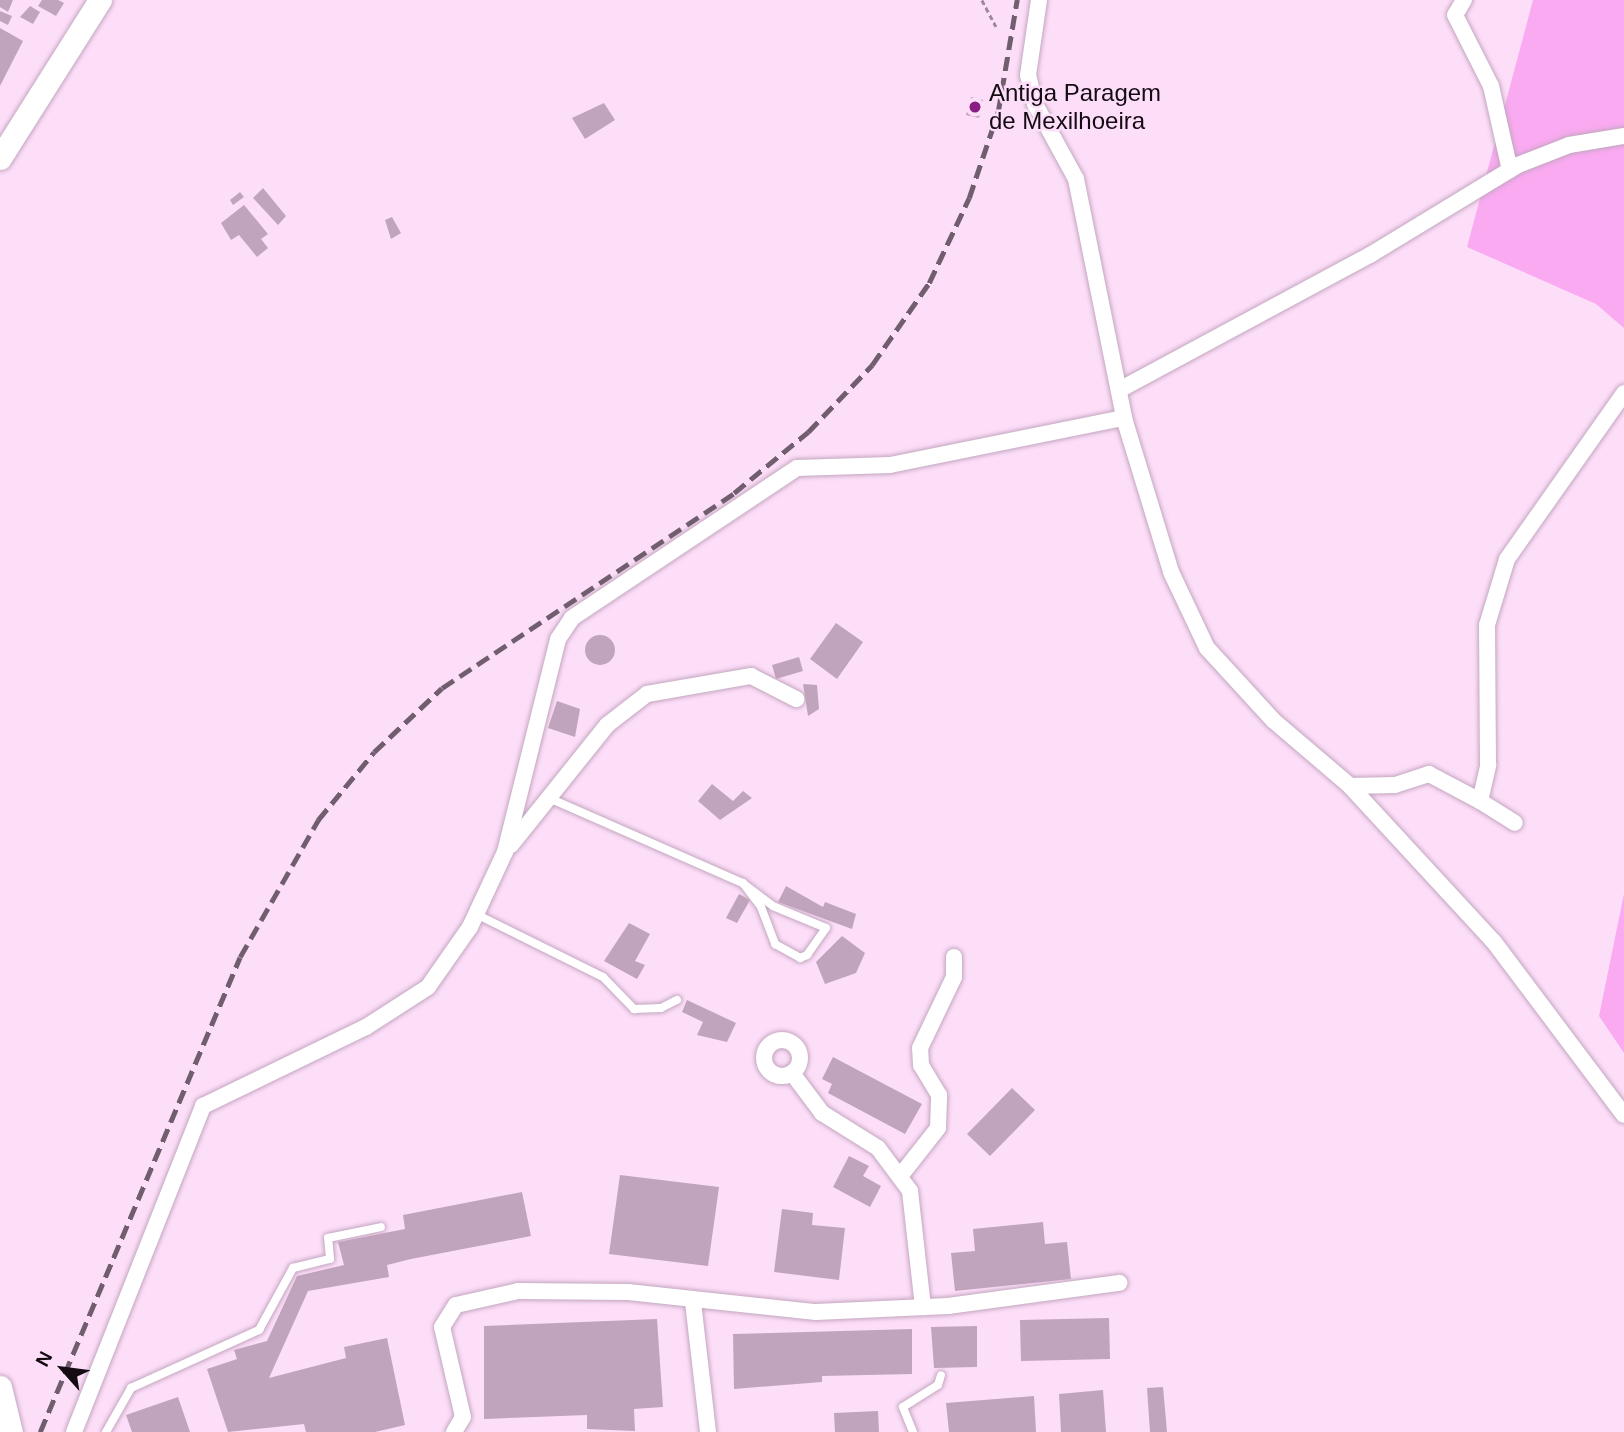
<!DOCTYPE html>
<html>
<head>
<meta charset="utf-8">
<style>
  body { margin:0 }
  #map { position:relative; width:1624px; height:1432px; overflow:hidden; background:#fddef9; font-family:Helvetica,sans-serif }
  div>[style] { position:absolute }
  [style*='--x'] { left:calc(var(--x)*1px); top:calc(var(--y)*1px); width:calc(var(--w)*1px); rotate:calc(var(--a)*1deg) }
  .green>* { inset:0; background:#f9aaf1 }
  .building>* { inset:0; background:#c0a3bc }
  .round { border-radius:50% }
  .path>* { height:2.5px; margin-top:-1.25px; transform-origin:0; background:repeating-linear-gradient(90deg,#9c8699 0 5px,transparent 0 8.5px) }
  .roads { filter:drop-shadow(0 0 2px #c3a6bf) drop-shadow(0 0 2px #c3a6bf) }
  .lane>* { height:8px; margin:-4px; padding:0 4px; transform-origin:4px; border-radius:4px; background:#fff }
  .street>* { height:16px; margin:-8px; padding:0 8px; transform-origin:8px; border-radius:8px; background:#fff }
  .street>.ring { margin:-8px; padding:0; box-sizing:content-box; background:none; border:16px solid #fff; border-radius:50% }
  .secondary>* { height:23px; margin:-11.5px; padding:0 11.5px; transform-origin:11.5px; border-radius:11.5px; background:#fff }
  .rail>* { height:4.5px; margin-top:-2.25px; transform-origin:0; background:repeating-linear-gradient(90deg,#705e6e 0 14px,transparent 0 21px) }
  .dots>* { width:19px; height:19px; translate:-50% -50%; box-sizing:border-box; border:4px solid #fddef9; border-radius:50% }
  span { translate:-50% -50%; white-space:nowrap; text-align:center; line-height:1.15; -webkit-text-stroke:5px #fddef9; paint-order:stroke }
  .poi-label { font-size:24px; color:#140b13 }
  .left { translate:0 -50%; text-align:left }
  .north { position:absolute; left:28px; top:1334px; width:70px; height:70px; -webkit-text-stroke:5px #fddef9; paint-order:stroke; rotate:298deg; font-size:19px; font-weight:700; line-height:28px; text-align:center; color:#140b13 }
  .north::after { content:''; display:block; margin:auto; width:24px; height:32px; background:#140b13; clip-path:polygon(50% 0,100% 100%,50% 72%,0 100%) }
</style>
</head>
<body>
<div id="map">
  <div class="green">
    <div style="clip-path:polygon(1533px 0,1624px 0,1624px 328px,1596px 304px,1467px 247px)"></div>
    <div style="clip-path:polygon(1624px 894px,1624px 1053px,1599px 1016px)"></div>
  </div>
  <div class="building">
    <div style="clip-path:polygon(0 0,13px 0,8px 12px,0 7px)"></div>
    <div style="clip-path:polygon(42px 0,58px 0,64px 3px,56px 16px,38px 6px)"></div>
    <div style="clip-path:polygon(30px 6px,40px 12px,33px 24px,20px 17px)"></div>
    <div style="clip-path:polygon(0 11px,12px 16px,8px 25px,0 21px)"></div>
    <div style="clip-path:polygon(0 28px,23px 41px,0 86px)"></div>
    <div style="clip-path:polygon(971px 97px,983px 100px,979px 118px,966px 115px)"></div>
    <div style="clip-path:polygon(604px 103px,615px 120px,585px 139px,572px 118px)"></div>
    <div style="clip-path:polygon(263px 188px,286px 216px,278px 225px,253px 198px)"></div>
    <div style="clip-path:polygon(240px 192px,244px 197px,233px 205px,230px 200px)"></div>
    <div style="clip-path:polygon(244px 205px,268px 234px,261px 239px,268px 248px,257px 257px,239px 235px,231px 240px,221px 223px)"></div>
    <div style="clip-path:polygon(392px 217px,401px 233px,391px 239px,385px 220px)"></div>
    <div style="clip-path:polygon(836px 623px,863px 642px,837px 679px,810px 659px)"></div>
    <div class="round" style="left:585px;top:635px;width:30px;height:30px"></div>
    <div style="clip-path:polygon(799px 657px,803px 671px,776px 679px,772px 665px)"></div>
    <div style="clip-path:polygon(803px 684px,817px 685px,819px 709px,808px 716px)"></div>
    <div style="clip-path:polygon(557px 701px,580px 709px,575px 737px,548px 728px)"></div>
    <div style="clip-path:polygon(712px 784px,733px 801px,743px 791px,752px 798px,720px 820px,698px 801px)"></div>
    <div style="clip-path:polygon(786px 886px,823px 907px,825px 902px,856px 914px,852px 929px,778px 902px)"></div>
    <div style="clip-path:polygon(739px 894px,750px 900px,737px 923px,726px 918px)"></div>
    <div style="clip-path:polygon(629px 923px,650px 934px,635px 961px,645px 965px,637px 979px,604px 961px)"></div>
    <div style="clip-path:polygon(842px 936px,865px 953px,856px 973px,825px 984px,816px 962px)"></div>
    <div style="clip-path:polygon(687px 1000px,736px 1023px,727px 1042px,697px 1035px,703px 1022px,682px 1012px)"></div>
    <div style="clip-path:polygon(833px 1057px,922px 1104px,905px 1134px,828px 1093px,832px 1084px,822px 1079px)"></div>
    <div style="clip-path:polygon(1012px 1088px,1035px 1110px,990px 1156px,967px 1134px)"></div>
    <div style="clip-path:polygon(849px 1156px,869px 1166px,863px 1176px,881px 1186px,870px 1207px,833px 1187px)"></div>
    <div style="clip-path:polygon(620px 1175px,719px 1187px,708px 1266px,609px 1254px)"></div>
    <div style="clip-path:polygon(522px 1192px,531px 1236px,411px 1259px,387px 1265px,389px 1277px,308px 1291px,269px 1378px,346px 1358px,344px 1347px,387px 1338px,405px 1425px,375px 1432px,306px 1432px,304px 1424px,228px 1432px,207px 1369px,237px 1359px,234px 1350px,267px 1341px,297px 1276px,344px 1265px,338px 1242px,405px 1229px,403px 1215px)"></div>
    <div style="clip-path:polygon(782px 1209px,813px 1213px,812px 1225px,845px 1228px,839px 1280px,774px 1272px)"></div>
    <div style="clip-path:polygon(1043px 1222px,1045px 1244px,1067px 1242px,1071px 1279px,955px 1291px,951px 1253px,975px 1251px,973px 1229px)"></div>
    <div style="clip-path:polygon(1109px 1318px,1110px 1359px,1021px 1361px,1020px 1320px)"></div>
    <div style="clip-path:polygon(657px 1319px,663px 1407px,634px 1409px,635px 1431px,587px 1429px,587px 1415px,484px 1419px,484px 1326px)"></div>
    <div style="clip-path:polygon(977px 1326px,977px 1367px,934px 1368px,931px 1327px)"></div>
    <div style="clip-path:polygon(912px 1329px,912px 1374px,822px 1376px,822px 1382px,734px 1389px,733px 1334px)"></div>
    <div style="clip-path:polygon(1163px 1387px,1167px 1432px,1150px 1432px,1147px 1388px)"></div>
    <div style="clip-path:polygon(1103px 1390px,1106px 1432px,1061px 1432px,1059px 1394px)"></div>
    <div style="clip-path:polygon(1034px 1396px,1036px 1432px,949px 1432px,946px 1403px)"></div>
    <div style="clip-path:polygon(178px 1397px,190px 1432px,132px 1432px,126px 1415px)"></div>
    <div style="clip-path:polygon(878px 1411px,879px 1432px,835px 1432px,834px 1413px)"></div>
  </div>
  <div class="path">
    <div style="--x:982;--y:0;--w:30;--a:62"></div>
  </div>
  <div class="roads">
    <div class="lane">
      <div style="--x:549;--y:798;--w:212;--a:23.7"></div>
      <div style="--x:743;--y:883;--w:30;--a:53"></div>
      <div style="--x:761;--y:907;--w:40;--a:69"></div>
      <div style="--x:775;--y:944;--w:29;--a:29"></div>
      <div style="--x:800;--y:958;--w:8;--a:-23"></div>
      <div style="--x:807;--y:955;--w:33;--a:-55"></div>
      <div style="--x:826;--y:928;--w:57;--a:-157.5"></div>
      <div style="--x:773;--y:906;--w:38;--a:-143"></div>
      <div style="--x:476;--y:914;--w:142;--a:26.4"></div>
      <div style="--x:603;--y:977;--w:45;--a:45.9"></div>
      <div style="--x:634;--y:1009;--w:27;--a:-2"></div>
      <div style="--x:661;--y:1008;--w:18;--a:-27"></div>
      <div style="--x:106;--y:1432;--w:51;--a:-60.4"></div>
      <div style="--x:131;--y:1388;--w:141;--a:-24.4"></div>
      <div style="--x:259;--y:1330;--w:71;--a:-61.3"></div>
      <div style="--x:293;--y:1268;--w:38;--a:-14"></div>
      <div style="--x:330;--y:1259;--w:21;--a:-95"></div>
      <div style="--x:328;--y:1238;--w:54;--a:-11.7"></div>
      <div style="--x:913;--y:1432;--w:27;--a:-112"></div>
      <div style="--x:903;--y:1407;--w:41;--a:-32.2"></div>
      <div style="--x:938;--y:1385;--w:10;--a:-73"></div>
    </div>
    <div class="street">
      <div style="--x:1039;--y:0;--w:76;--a:98.3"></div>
      <div style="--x:1028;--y:75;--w:30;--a:76"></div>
      <div style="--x:1035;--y:104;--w:85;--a:61.3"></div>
      <div style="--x:1076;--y:179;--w:244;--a:78.6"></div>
      <div style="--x:1124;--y:418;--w:161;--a:73"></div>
      <div style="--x:1171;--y:572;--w:84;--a:64.7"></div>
      <div style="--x:1207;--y:648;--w:99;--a:47.5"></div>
      <div style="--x:1274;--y:721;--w:100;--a:40.5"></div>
      <div style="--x:1350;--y:786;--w:212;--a:47.3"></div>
      <div style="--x:1494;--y:942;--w:216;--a:53.1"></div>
      <div style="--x:1464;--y:0;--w:17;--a:121"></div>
      <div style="--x:1455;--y:15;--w:80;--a:63.1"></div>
      <div style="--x:1491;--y:86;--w:86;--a:77.3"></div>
      <div style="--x:1121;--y:389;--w:283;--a:-28.3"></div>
      <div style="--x:1370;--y:255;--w:173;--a:-31.3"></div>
      <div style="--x:1518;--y:165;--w:55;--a:-21.4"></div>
      <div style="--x:1569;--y:145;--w:56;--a:-9.3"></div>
      <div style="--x:1350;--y:786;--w:45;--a:-1.3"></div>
      <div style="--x:1395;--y:785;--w:36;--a:-18"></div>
      <div style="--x:1429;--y:774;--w:58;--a:27.9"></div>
      <div style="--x:1480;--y:801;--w:37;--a:-77"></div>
      <div style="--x:1488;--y:765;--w:140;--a:-90.4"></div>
      <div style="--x:1487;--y:625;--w:69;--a:-73.1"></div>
      <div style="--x:1507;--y:559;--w:203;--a:-54.8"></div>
      <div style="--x:1480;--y:801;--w:41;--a:32.2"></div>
      <div style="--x:511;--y:845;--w:154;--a:-51.3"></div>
      <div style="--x:607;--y:725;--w:51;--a:-37.8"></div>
      <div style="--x:647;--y:694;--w:106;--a:-9.8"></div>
      <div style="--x:751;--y:676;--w:51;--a:27.1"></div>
      <div class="ring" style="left:764px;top:1040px;width:20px;height:20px"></div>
      <div style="--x:792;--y:1073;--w:50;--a:53.1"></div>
      <div style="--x:822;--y:1113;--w:66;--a:32"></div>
      <div style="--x:878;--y:1148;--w:54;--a:53.3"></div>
      <div style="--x:910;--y:1191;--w:117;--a:83.6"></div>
      <div style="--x:901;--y:1175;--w:60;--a:-51.8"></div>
      <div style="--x:938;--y:1128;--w:33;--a:-88"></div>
      <div style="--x:939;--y:1095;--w:35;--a:-121"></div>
      <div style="--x:921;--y:1065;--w:17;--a:-93"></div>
      <div style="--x:920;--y:1048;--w:79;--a:-64.4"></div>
      <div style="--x:954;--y:977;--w:20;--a:-90"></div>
      <div style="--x:693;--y:1302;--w:131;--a:83.4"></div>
      <div style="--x:74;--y:1432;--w:351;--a:-68.4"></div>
      <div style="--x:203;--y:1106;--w:181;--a:-25.9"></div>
      <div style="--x:366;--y:1027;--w:74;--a:-32.8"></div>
      <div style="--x:428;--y:987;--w:73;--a:-55"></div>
      <div style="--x:470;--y:927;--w:83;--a:-65"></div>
      <div style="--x:505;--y:852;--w:219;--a:-76"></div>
      <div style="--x:558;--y:639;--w:25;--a:-56"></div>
      <div style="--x:572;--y:618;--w:270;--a:-33.7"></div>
      <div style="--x:797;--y:468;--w:93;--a:-1.8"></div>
      <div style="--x:890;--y:465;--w:239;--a:-11.4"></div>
      <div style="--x:454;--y:1432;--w:17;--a:-59"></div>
      <div style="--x:463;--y:1417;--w:92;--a:-103.1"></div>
      <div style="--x:442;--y:1327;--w:26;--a:-58"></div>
      <div style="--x:456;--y:1305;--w:64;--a:-12.7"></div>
      <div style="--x:518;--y:1291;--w:110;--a:0.5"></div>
      <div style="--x:628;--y:1292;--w:189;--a:6.1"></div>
      <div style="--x:816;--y:1312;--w:132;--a:-2.6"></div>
      <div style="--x:948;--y:1306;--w:173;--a:-7.7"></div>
    </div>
    <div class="secondary">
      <div style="--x:0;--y:158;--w:187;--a:-57.7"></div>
      <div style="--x:0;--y:1387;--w:46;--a:76.3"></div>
    </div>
  </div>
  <div class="rail">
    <div style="--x:40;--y:1432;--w:515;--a:-67.17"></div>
    <div style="--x:240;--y:957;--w:158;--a:-60.3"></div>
    <div style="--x:318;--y:820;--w:88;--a:-50.5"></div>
    <div style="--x:374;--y:752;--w:93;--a:-43.3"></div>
    <div style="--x:442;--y:688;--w:351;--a:-33.7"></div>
    <div style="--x:734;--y:493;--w:96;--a:-39.5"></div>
    <div style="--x:808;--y:432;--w:93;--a:-46.3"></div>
    <div style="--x:872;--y:365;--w:100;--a:-55.2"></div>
    <div style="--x:929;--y:283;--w:94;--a:-64.8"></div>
    <div style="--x:969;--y:198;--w:91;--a:-71.4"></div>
    <div style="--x:998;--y:112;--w:114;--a:-80.4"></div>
  </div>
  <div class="dots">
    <div style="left:975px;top:107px;background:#881d83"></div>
  </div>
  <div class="poi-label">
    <span class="left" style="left:989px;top:107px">Antiga Paragem<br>de Mexilhoeira</span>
  </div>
  <div class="north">N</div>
</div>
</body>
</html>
